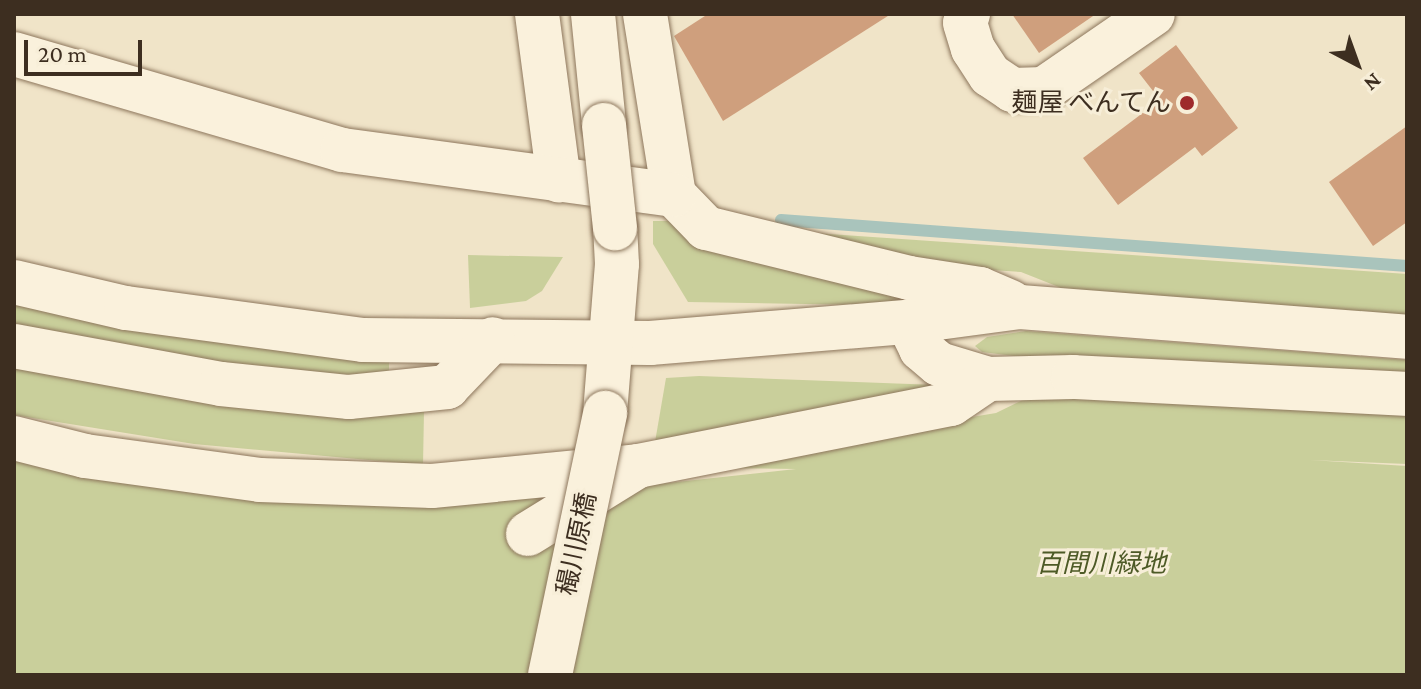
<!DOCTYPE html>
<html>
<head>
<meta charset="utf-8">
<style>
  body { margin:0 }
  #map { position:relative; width:1421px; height:689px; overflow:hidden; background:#f0e4c8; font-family:"Crimson Pro","Noto Sans JP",serif }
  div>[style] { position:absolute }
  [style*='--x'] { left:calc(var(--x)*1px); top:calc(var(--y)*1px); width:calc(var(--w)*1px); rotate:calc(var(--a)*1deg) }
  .green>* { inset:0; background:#c9cf9b }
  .stream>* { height:12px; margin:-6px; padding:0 6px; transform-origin:6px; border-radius:6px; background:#a9c4bc }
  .building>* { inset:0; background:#cf9f7d }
  .roads { filter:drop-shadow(0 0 2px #8d765c) drop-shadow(0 0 2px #8d765c) }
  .minor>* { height:44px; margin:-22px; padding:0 22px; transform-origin:22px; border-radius:22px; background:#faf1dc }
  .bridges { filter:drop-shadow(0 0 2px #8d765c) drop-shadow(0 0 2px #8d765c) }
  .minor-bridge>* { height:44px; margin:-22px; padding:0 22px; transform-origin:22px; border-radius:22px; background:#faf1dc }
  .dots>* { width:22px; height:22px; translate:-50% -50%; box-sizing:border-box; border:4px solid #f7eed8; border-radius:50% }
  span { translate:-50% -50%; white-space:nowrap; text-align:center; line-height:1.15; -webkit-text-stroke:6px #f7eed8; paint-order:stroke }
  .poi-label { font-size:26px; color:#3d2e20 }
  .right { translate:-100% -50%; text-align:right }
  .street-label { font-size:26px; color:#3d2e20 }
  .park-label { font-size:26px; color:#4d5a26; font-style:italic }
  .frame { position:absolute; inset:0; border:16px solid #3d2e20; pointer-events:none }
  .north { position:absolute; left:1317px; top:24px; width:80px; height:80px; -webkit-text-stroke:6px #f7eed8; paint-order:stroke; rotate:139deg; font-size:22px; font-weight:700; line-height:32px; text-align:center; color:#3d2e20 }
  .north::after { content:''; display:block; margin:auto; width:28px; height:36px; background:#3d2e20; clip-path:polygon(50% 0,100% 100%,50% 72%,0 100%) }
  .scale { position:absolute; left:24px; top:40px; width:118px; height:36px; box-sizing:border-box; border:4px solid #3d2e20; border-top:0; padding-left:10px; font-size:24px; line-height:28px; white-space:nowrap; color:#3d2e20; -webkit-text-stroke:6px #f7eed8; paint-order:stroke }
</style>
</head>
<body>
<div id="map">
  <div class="green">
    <div style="clip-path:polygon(653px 221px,676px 221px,923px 299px,865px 305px,688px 302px,653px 244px)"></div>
    <div style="clip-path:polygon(785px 231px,1407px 274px,1407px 315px,1079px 295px,1021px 272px,977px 269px)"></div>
    <div style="clip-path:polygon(468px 255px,563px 257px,542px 291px,526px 301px,470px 308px)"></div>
    <div style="clip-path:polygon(14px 297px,389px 362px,389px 376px,340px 377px,199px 367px,14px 326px)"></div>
    <div style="clip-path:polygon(1026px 331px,1407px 360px,1407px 377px,1054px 361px,982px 352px,975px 346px,987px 337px)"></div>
    <div style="clip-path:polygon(14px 359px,424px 412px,423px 465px,194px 444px,14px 415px)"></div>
    <div style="clip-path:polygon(699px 376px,937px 385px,655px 442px,666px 378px)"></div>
    <div style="clip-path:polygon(1041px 391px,1407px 406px,1407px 464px,1310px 460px,1407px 466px,1407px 675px,14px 675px,14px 453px,640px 486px,796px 469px,714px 468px,714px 460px,996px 413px)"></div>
  </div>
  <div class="stream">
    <div style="--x:781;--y:220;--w:628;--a:4.2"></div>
  </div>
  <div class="building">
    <div style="clip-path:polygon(708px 14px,891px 14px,723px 121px,674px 36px)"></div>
    <div style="clip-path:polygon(1012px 14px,1096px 14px,1039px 53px)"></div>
    <div style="clip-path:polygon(1176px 45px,1238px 128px,1202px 156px,1195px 147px,1118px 205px,1083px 158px,1160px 100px,1139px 73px)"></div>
    <div style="clip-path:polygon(1407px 126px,1407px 222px,1373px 246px,1329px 182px)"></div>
  </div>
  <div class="roads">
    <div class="minor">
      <div style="--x:537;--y:14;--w:168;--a:82.5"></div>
      <div style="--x:593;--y:14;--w:112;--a:84.3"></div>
      <div style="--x:645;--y:14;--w:183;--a:80.9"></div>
      <div style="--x:674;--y:195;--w:46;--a:45.9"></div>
      <div style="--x:706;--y:228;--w:209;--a:13.8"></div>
      <div style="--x:909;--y:278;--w:72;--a:8.8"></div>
      <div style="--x:980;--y:289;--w:33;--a:23"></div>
      <div style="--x:968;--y:14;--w:9;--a:108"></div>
      <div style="--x:965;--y:23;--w:27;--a:73"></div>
      <div style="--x:973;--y:49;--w:31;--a:57"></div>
      <div style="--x:990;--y:75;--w:27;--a:34"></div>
      <div style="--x:1012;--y:90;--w:32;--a:-2"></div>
      <div style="--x:1044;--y:89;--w:132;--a:-34.5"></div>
      <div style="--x:14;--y:54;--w:342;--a:16.3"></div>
      <div style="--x:342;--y:150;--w:335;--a:7.7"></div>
      <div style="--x:14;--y:282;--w:115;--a:13.1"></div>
      <div style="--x:126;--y:308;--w:239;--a:7.7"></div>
      <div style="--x:363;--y:340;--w:287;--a:0.6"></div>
      <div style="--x:650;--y:343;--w:259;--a:-4.7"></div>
      <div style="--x:908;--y:322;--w:113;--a:-7.6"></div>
      <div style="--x:1020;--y:307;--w:388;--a:4.4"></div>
      <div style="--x:908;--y:322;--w:30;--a:64"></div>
      <div style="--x:921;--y:349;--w:23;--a:40"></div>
      <div style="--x:939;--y:364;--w:51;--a:17"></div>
      <div style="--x:988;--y:379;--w:85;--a:-1.3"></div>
      <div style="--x:1073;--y:377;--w:334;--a:2.9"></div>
      <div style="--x:14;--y:346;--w:210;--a:10.4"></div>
      <div style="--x:221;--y:384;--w:129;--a:5.8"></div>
      <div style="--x:349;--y:397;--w:99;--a:-5.8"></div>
      <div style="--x:447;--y:387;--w:66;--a:-46.2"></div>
      <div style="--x:605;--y:413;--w:149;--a:-85.4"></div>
      <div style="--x:617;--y:264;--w:36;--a:-93"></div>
      <div style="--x:14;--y:438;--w:73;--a:14.2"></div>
      <div style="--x:85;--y:456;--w:177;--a:7.8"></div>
      <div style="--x:260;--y:480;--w:172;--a:2"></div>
      <div style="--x:432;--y:486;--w:207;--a:-5.5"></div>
      <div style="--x:528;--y:534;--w:129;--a:-31.7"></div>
      <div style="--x:638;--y:466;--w:319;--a:-11.2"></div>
      <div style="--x:951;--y:404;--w:45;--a:-34"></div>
    </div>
  </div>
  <div class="bridges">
    <div class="minor-bridge">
      <div style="--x:604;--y:125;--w:104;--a:83.9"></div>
      <div style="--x:550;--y:675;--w:268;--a:-78.1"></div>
    </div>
  </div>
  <div class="dots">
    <div style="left:1187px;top:103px;background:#9e2a2b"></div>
  </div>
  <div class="poi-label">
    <span class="right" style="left:1171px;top:103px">麺屋 べんてん</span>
  </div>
  <div class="street-label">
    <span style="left:577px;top:544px;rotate:-78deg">穝川原橋</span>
  </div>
  <div class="park-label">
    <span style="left:1101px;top:564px">百間川緑地</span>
  </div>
  <div class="frame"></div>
  <div class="north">N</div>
  <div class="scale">20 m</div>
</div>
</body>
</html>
